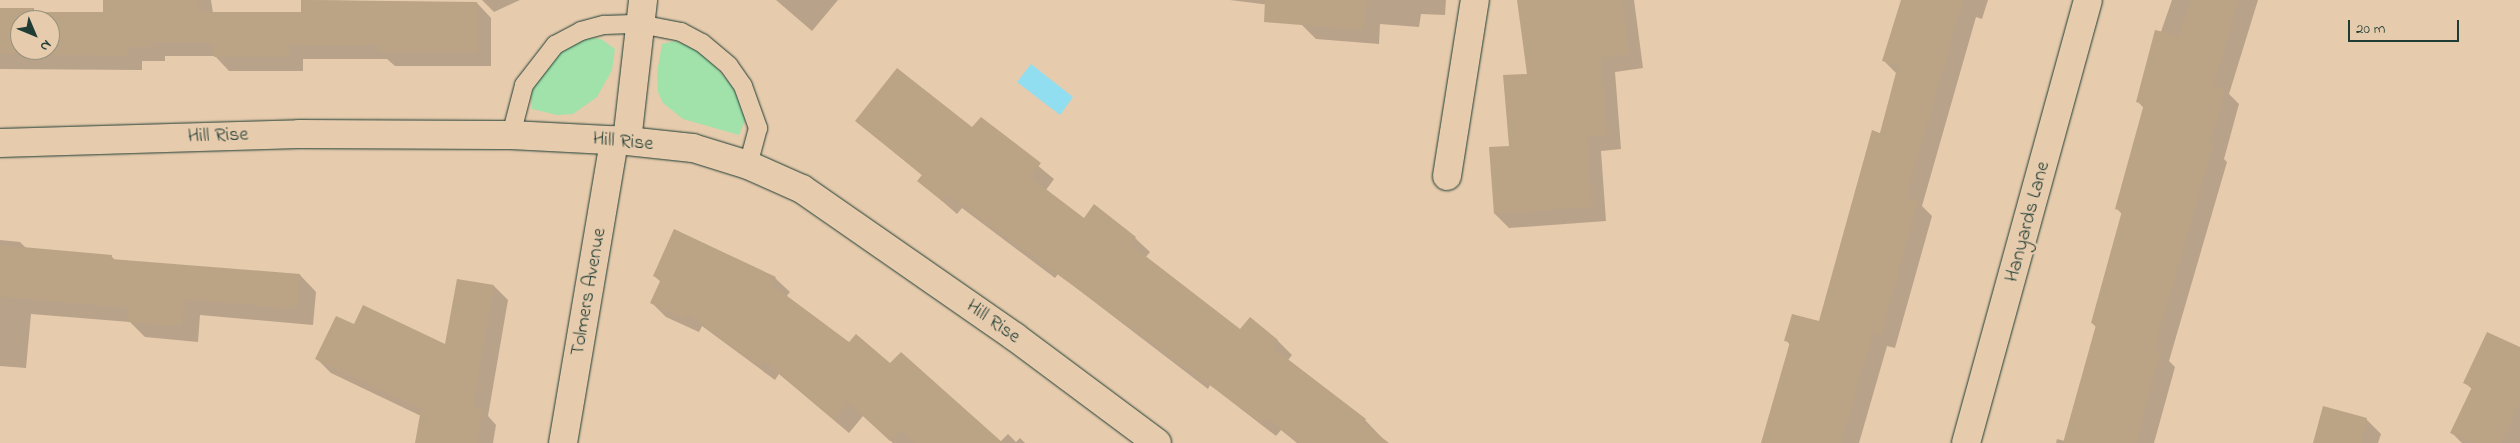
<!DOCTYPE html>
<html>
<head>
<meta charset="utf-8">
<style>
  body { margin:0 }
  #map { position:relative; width:2520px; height:443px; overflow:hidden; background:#e6cbad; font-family:"Indie Flower",sans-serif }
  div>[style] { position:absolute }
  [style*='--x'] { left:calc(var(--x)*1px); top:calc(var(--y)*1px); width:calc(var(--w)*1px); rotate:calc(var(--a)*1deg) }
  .green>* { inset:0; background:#a1e1aa }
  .water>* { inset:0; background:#91def0 }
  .shadow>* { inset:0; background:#0003 }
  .building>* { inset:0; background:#bba486 }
  .roads { filter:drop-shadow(0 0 1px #1f3d34) drop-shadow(0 0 1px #1f3d34) }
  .service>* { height:18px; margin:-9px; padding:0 9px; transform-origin:9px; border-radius:9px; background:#e6cbad }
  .minor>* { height:28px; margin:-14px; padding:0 14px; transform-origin:14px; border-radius:14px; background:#e6cbad }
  span { translate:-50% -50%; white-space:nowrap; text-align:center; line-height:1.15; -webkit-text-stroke:5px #e6cbad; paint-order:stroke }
  .street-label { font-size:20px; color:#1f3d34 }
  .north { position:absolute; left:10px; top:10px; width:50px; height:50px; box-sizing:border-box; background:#e6cbad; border:1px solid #96927d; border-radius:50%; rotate:135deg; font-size:14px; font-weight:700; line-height:20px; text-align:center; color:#1f3d34 }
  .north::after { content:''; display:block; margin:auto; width:18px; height:22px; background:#1f3d34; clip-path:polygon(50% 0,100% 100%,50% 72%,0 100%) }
  .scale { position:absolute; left:2348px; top:20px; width:111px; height:22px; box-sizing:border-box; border:2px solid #1f3d34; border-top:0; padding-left:6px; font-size:15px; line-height:18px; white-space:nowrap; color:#1f3d34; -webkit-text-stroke:4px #e6cbad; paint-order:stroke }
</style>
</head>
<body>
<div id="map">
  <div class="green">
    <div style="clip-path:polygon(594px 38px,601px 39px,615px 49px,612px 70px,597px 97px,573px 114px,557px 115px,532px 109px,530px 91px,553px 58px,580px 40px)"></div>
    <div style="clip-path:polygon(674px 41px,691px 46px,708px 58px,733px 87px,746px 118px,739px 135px,683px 119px,663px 103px,658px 92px,657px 73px,662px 44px)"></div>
  </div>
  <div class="water">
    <div style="clip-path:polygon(1031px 64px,1073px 97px,1060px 115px,1017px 82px)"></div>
  </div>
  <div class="shadow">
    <div style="clip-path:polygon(evenodd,104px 0,211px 0,213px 13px,302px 13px,302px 0,477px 3px,491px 18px,491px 66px,395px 66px,387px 59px,303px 59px,303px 71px,229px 71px,215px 56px,165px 56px,165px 61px,142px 61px,142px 70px,0 69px,0 9px,33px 9px,38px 13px,104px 14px,104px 0,20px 20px,50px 20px,50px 50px,20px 50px,20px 20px)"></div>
    <div style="clip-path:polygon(482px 0,520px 0,494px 12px)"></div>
    <div style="clip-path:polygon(776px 0,838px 0,812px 31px)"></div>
    <div style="clip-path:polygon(1230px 0,1446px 0,1445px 15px,1421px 14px,1419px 27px,1380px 24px,1379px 44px,1316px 39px,1302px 25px,1303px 9px)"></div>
    <div style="clip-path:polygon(1537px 0,1634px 0,1643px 68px,1615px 72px,1621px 149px,1601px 151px,1606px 221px,1509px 228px,1495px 214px,1528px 75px)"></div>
    <div style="clip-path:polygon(1902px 0,1988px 0,1982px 19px,1976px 17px,1922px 206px,1932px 216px,1895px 348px,1887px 346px,1859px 443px,1762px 443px,1790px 345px,1786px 340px,1820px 323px,1880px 134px,1897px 74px,1884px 61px)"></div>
    <div style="clip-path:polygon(2172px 0,2258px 0,2229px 94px,2239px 104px,2224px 159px,2227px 162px,2169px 361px,2175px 367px,2154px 443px,2056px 443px,2057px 439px,2065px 441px,2096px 327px,2092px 323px,2122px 214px,2116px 208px,2144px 108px,2137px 101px)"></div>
    <div style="clip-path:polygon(981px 119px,1054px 179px,1046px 190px,1084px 220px,1135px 238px,1150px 252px,1145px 258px,1241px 331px,1277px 340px,1292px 355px,1288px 360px,1365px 420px,1387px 443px,1297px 443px,1281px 430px,1276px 436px,1210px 385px,1208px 389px,1058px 274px,1055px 278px,962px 208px,957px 214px,919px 181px,923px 176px,857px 121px,973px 129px)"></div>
    <div style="clip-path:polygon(0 240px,20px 242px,26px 248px,111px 256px,116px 261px,300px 275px,316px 292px,313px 325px,200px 315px,198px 342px,145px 337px,130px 322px,31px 314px,26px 368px,0 366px)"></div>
    <div style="clip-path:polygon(654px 276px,775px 278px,790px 292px,786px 297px,849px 344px,891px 365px,1000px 442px,1008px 434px,1016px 442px,1020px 438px,1025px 443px,893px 443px,863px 416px,849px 433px,779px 374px,775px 380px,702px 326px,699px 332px,666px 317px,651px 302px,661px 282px)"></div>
    <div style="clip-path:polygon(458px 280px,494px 286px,508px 300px,488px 416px,496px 425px,493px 443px,416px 443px,421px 416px,331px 373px,317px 359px,354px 326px,446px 346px)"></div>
    <div style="clip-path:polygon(2520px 349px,2520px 443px,2462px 443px,2452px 433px,2472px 389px,2465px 383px)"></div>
    <div style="clip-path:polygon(2366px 419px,2381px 434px,2378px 443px,2314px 443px)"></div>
  </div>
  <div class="building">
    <div style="clip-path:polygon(evenodd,103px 0,199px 0,199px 12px,301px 12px,301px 0,477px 2px,477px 52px,379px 52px,379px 45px,289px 45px,289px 57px,214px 57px,214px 43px,151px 42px,151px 47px,128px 47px,128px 56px,0 54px,0 8px,34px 8px,34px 12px,103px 12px,103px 0,20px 20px,50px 20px,50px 50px,20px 50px,20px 20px)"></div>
    <div style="clip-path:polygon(1265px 0,1367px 0,1364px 30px,1264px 22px)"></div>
    <div style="clip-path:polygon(1517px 0,1622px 0,1629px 54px,1601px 58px,1607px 135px,1587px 136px,1592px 207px,1494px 214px,1489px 147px,1509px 146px,1503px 75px,1527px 74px)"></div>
    <div style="clip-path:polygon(1901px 0,1963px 0,1906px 197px,1918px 201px,1881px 335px,1873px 333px,1841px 443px,1761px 443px,1790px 342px,1784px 341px,1792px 314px,1819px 321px,1872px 130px,1880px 133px,1898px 65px,1882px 61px)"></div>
    <div style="clip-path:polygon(2190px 0,2239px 0,2213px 86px,2225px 89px,2210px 145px,2213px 146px,2154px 349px,2161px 351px,2136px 443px,2063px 443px,2096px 325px,2091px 323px,2122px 211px,2115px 209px,2144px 104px,2136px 102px,2155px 30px,2179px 36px)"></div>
    <div style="clip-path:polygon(897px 68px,972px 127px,981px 117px,1041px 163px,1030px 177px,1084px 218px,1094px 204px,1136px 237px,1130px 244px,1240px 329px,1250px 317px,1278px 340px,1272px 347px,1366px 419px,1363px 423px,1389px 443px,1300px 443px,1266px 417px,1262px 423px,947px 194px,942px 201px,917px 181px,922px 175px,855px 121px)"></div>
    <div style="clip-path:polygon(674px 229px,776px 277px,771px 284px,849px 342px,856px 334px,890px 363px,901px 352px,1003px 443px,914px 443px,900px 430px,890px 441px,848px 402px,834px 419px,764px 360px,760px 367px,687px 313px,684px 319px,650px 303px,661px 279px,653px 276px)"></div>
    <div style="clip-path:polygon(0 245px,112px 255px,111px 259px,300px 274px,297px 309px,184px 299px,182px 326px,128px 322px,129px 308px,0 297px)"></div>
    <div style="clip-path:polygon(457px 279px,494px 285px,473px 407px,482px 409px,477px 443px,415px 443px,421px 409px,315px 359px,336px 316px,354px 324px,363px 305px,445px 344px)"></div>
    <div style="clip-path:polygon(2487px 332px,2520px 347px,2520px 402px,2501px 443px,2472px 443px,2450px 433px,2472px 387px,2463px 383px)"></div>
    <div style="clip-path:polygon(2323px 406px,2367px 418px,2361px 443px,2313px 443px)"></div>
  </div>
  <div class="roads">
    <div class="service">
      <div style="--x:511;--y:135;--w:52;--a:-75.4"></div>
      <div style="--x:524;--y:85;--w:51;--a:-52.2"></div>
      <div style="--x:555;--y:45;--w:30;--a:-28"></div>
      <div style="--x:581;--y:31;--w:24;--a:-15"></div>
      <div style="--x:604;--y:25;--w:36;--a:-2"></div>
      <div style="--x:640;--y:24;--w:42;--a:11"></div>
      <div style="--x:681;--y:32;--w:24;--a:28"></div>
      <div style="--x:702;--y:43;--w:35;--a:40"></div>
      <div style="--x:729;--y:66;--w:24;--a:55"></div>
      <div style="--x:743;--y:86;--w:45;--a:70.3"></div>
      <div style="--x:758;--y:128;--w:38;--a:105"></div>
    </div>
    <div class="minor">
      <div style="--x:627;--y:141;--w:142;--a:-83.5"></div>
      <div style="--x:0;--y:143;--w:299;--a:-1.7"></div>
      <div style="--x:299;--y:134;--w:212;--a:0.3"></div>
      <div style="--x:511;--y:135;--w:116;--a:3"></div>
      <div style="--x:627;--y:141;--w:66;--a:6.1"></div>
      <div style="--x:693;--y:148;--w:58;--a:17.2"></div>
      <div style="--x:748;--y:165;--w:59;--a:24"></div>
      <div style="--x:802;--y:189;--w:259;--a:34.8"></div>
      <div style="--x:1015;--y:337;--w:177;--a:36.7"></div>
      <div style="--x:1447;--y:176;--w:178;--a:-81"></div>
      <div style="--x:563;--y:443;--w:307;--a:-80.4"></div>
      <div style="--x:1966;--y:443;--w:459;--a:-74.6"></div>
    </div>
  </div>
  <div class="street-label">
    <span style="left:218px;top:136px;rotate:-2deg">Hill Rise</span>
    <span style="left:623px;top:142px;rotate:5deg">Hill Rise</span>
    <span style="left:2028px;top:222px;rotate:-75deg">Hanyards Lane</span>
    <span style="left:589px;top:292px;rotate:-80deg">Tolmers Avenue</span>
    <span style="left:993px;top:322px;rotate:35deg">Hill Rise</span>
  </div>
  <div class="north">N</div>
  <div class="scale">20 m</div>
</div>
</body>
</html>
